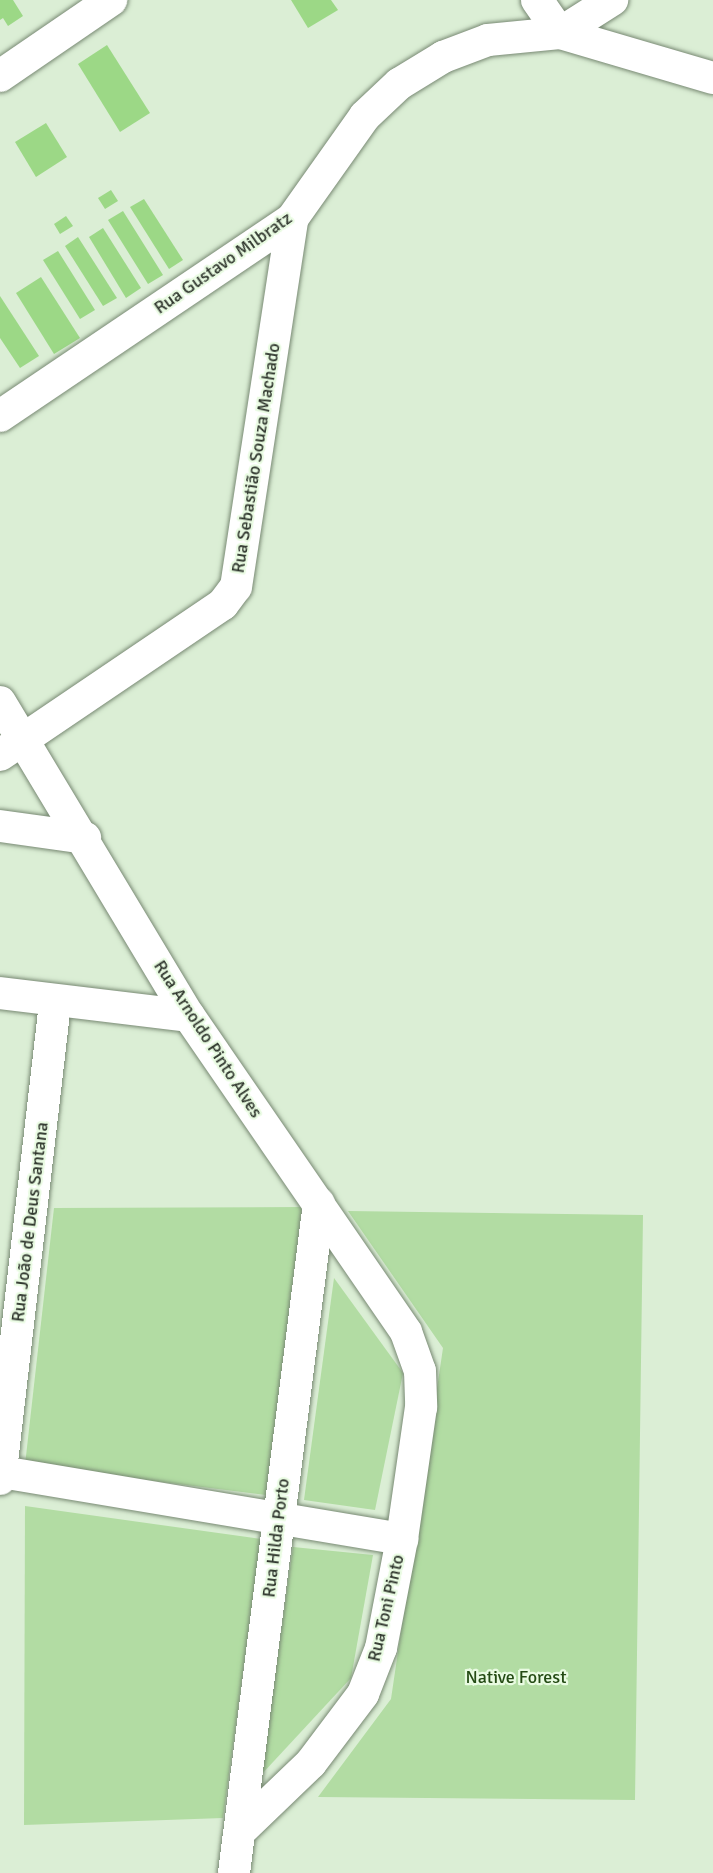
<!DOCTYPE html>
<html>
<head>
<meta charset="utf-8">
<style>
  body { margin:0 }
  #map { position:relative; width:713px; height:1873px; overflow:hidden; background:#dbeed5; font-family:Signika,sans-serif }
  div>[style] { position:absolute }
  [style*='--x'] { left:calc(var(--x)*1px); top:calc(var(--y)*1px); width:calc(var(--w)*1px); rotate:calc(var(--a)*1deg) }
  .green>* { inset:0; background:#b2dca3 }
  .building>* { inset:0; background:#9cd886 }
  .roads { filter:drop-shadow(0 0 2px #788973) drop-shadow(0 0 2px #788973) }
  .street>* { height:32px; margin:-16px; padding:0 16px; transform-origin:16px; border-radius:16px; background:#fff }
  span { translate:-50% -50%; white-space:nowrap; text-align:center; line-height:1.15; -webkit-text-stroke:4.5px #e9fbe2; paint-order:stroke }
  .street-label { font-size:18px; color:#2e352c }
  .park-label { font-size:18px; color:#244b14 }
</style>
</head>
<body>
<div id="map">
  <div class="green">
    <div style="clip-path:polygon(302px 1207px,266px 1495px,25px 1465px,54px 1208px)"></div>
    <div style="clip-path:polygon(348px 1211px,643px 1215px,635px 1800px,318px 1797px,391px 1699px,443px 1348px)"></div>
    <div style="clip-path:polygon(334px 1278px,403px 1373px,375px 1510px,304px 1500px)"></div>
    <div style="clip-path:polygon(25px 1506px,261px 1539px,223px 1818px,24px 1825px)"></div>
    <div style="clip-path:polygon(293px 1547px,373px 1555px,351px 1678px,261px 1775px)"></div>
  </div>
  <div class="building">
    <div style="clip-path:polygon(0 0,13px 0,23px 16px,8px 26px,3px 18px,0 20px)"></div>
    <div style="clip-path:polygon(291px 0,331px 0,338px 10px,308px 28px)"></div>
    <div style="clip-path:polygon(107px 45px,150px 113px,120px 132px,78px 64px)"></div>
    <div style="clip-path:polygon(46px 123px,67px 157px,36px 177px,15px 142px)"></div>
    <div style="clip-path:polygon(111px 190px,118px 201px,105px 209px,98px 198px)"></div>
    <div style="clip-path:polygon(144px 199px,183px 260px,169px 269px,130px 207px)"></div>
    <div style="clip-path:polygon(123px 211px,163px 275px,148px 284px,108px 220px)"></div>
    <div style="clip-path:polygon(66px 216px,73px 226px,60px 234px,54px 224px)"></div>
    <div style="clip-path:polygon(103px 228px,141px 288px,126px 298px,89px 237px)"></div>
    <div style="clip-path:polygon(78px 237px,117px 298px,103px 306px,65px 246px)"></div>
    <div style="clip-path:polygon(58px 251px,95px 310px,80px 319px,43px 260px)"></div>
    <div style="clip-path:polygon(41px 277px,80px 338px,54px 354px,16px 293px)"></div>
    <div style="clip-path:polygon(0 296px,39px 356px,20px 368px,0 338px)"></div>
  </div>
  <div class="roads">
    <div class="street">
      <div style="--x:537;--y:0;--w:40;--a:55.1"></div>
      <div style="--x:560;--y:33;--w:159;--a:16.4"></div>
      <div style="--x:0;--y:76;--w:135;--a:-34.4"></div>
      <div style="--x:0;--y:416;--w:352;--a:-34"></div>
      <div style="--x:292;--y:219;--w:126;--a:-54.7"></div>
      <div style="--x:365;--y:116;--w:47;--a:-43.3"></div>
      <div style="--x:399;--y:84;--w:52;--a:-31.5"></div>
      <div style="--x:443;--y:57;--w:48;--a:-20.7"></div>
      <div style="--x:488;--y:40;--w:72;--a:-5.6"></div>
      <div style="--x:560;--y:33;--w:62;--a:-32.4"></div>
      <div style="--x:0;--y:702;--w:366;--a:59"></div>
      <div style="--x:189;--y:1016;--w:383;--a:55.5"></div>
      <div style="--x:406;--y:1332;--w:41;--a:70.3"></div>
      <div style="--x:420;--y:1371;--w:36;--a:88"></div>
      <div style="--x:421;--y:1407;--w:133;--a:98.2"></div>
      <div style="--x:402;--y:1539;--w:111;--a:100.9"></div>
      <div style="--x:381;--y:1648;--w:49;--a:111.4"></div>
      <div style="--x:363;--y:1694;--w:86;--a:127"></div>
      <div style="--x:311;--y:1763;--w:98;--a:136.2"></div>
      <div style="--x:0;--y:755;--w:269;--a:-34.1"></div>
      <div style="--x:223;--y:604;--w:21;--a:-53"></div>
      <div style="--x:236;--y:587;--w:372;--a:-81.3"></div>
      <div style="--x:0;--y:826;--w:86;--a:8"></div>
      <div style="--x:0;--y:993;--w:190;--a:6.9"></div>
      <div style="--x:1;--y:1472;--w:407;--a:9.5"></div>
      <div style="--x:0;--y:1479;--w:481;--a:-83.4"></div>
      <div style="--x:234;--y:1873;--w:675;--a:-82.77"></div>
    </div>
  </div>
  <div class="street-label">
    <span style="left:223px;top:263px;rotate:-35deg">Rua Gustavo Milbratz</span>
    <span style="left:256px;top:458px;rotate:-81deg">Rua Sebastião Souza Machado</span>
    <span style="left:208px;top:1039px;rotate:57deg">Rua Arnoldo Pinto Alves</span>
    <span style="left:30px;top:1222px;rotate:-83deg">Rua João de Deus Santana</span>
    <span style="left:276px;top:1538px;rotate:-83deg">Rua Hilda Porto</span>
    <span style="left:386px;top:1608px;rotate:-77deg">Rua Toni Pinto</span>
  </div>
  <div class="park-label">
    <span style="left:516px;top:1677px">Native Forest</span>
  </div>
</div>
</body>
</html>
